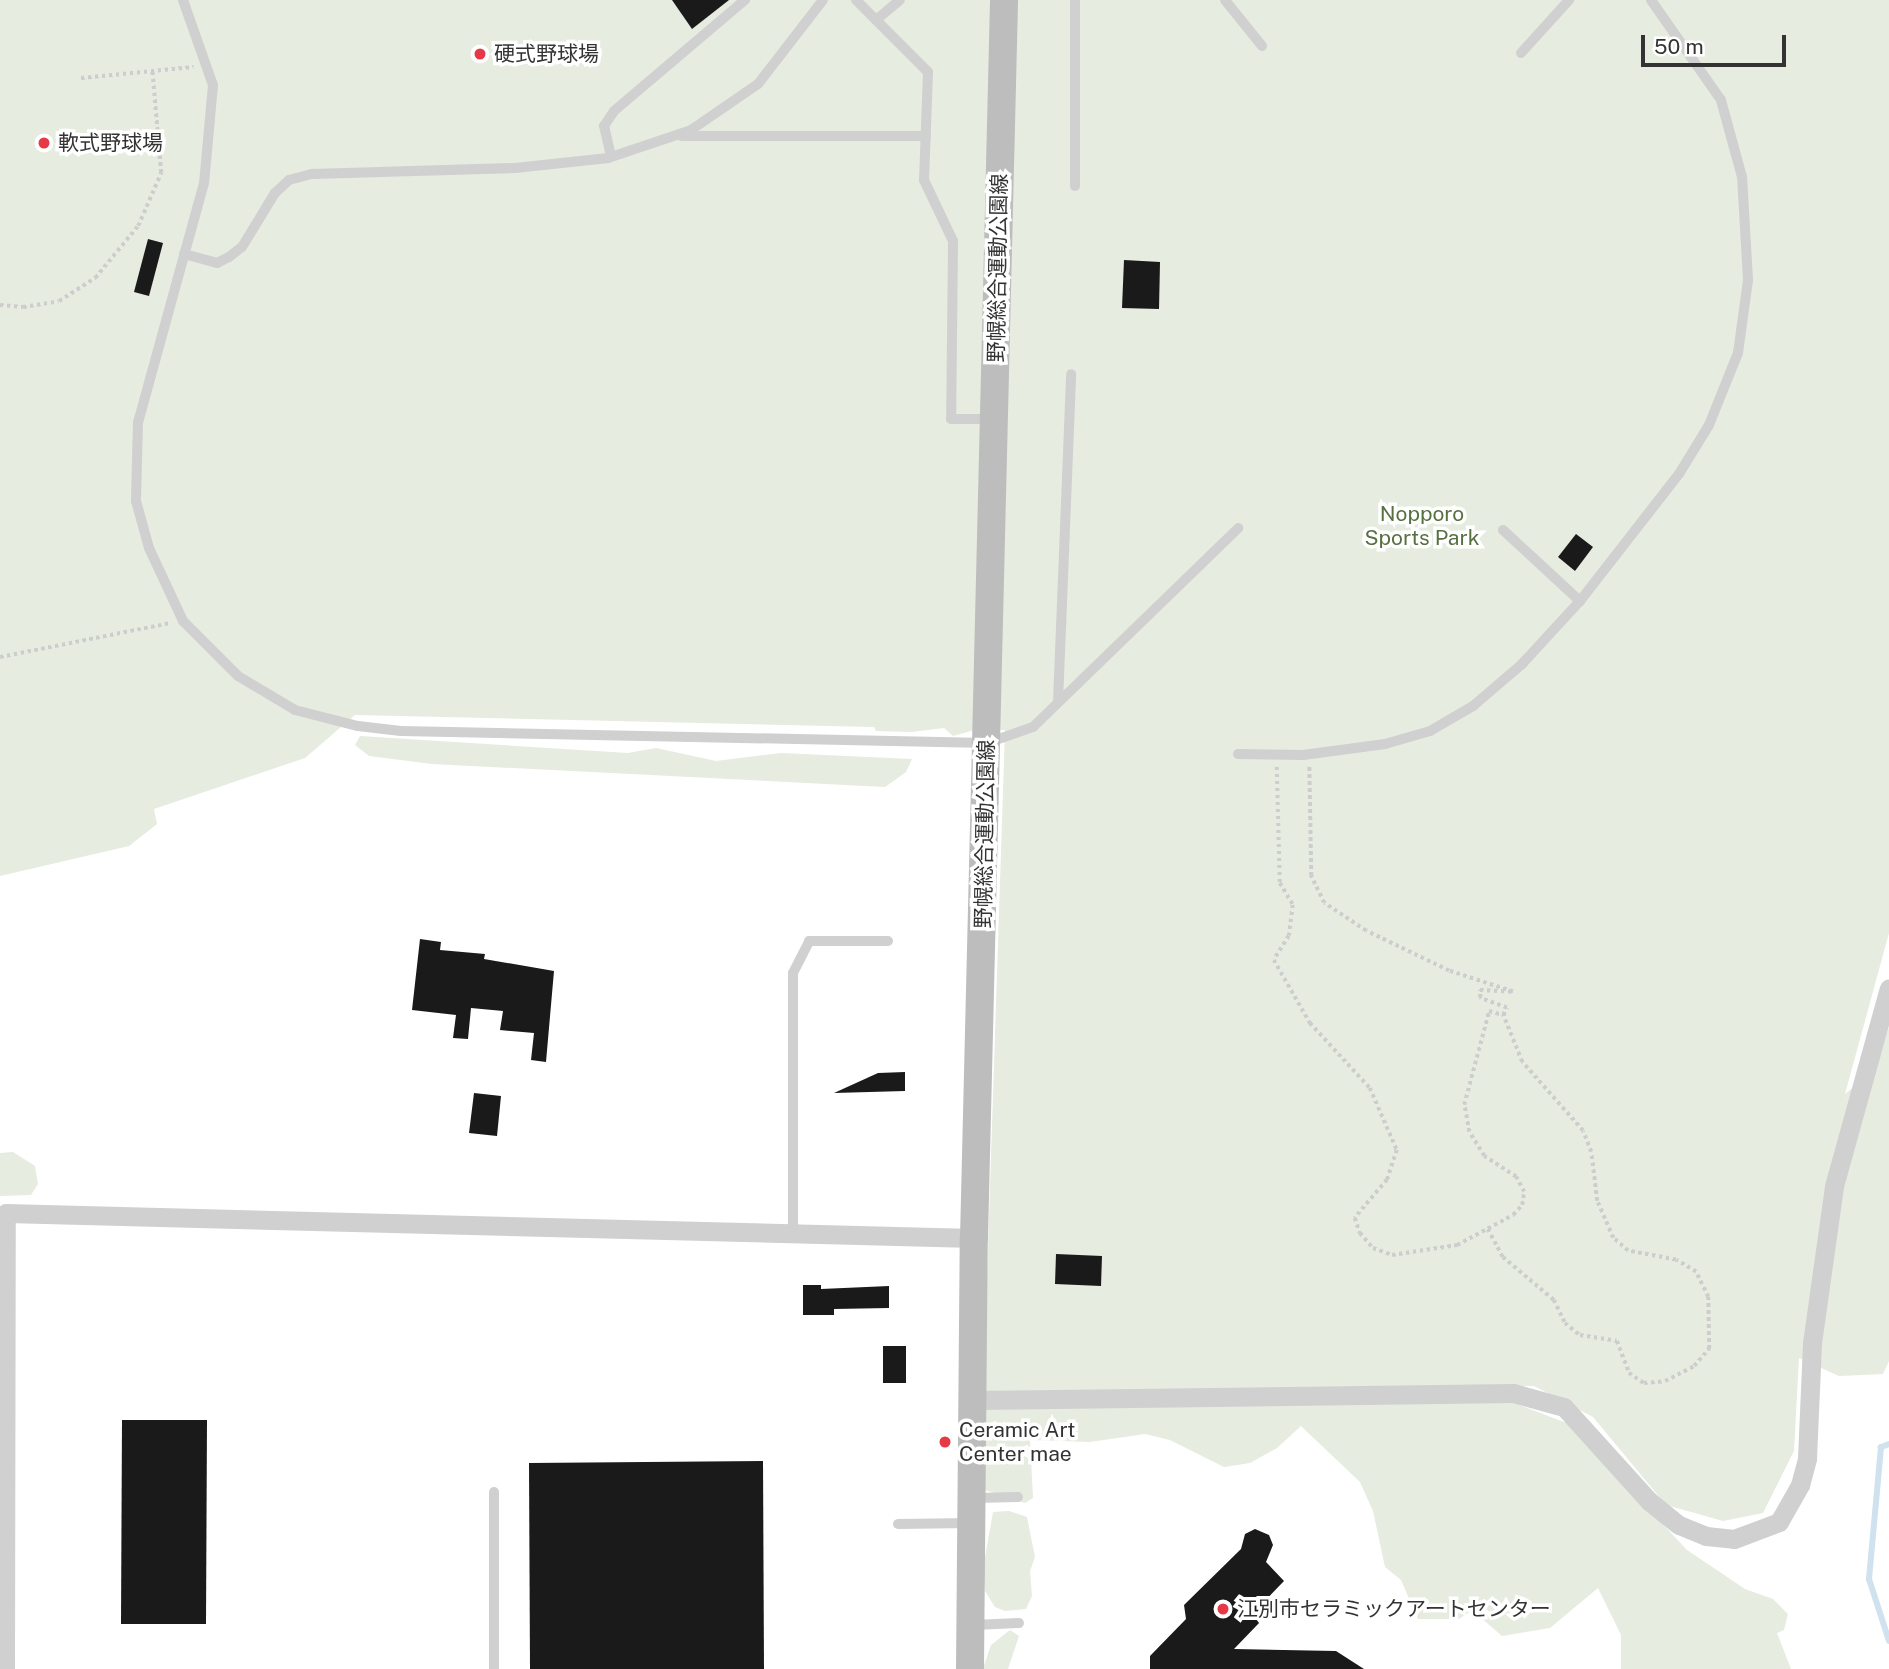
<!DOCTYPE html>
<html>
<head>
<meta charset="utf-8">
<style>
  body { margin:0 }
  #map { position:relative; width:1889px; height:1669px; overflow:hidden; background:#fff; font-family:"Public Sans","Noto Sans JP",sans-serif }
  div>[style] { position:absolute }
  [style*='--x'] { left:calc(var(--x)*1px); top:calc(var(--y)*1px); width:calc(var(--w)*1px); rotate:calc(var(--a)*1deg) }
  .green>* { inset:0; background:#e6ecdf }
  .stream>* { height:6px; margin:-3px; padding:0 3px; transform-origin:3px; border-radius:3px; background:#cfe2ee }
  .building>* { inset:0; background:#1a1a1a }
  .path>* { height:3.5px; margin-top:-1.75px; transform-origin:0; background:repeating-linear-gradient(90deg,#cdcdcd 0 3.5px,transparent 0 7px) }
  .lane>* { height:10px; margin:-5px; padding:0 5px; transform-origin:5px; border-radius:5px; background:#d0d0d0 }
  .street>* { height:19px; margin:-9.5px; padding:0 9.5px; transform-origin:9.5px; border-radius:9.5px; background:#d0d0d0 }
  .secondary>* { height:28px; margin:-14px; padding:0 14px; transform-origin:14px; border-radius:14px; background:#bdbdbd }
  .dots>* { width:19px; height:19px; translate:-50% -50%; box-sizing:border-box; border:4px solid #fff; border-radius:50% }
  span { translate:-50% -50%; white-space:nowrap; text-align:center; line-height:1.15; -webkit-text-stroke:7px #fff; paint-order:stroke }
  .poi-label { font-size:21px; color:#333 }
  .left { translate:0 -50%; text-align:left }
  .street-label { font-size:21px; color:#333 }
  .park-label { font-size:21px; color:#56703f }
  .scale { position:absolute; left:1641px; top:35px; width:145px; height:32px; box-sizing:border-box; border:4px solid #333; border-top:0; padding-left:9px; font-size:21px; line-height:24px; white-space:nowrap; color:#333; -webkit-text-stroke:5px #fff; paint-order:stroke }
</style>
</head>
<body>
<div id="map">
  <div class="green">
    <div style="clip-path:polygon(0 0,1889px 0,1889px 933px,1845px 1094px,1875px 1070px,1889px 1027px,1889px 1361px,1883px 1374px,1839px 1376px,1799px 1358px,1794px 1451px,1763px 1513px,1723px 1521px,1666px 1505px,1593px 1417px,1534px 1386px,1435px 1386px,1514px 1403px,1569px 1424px,1687px 1550px,1745px 1589px,1773px 1599px,1788px 1614px,1784px 1630px,1777px 1633px,1791px 1669px,1621px 1669px,1621px 1635px,1598px 1588px,1550px 1628px,1502px 1636px,1472px 1610px,1459px 1619px,1418px 1619px,1401px 1580px,1385px 1567px,1373px 1511px,1360px 1482px,1301px 1426px,1277px 1448px,1250px 1463px,1224px 1467px,1170px 1440px,1145px 1434px,1090px 1442px,1030px 1440px,1033px 1498px,1025px 1503px,985px 1490px,987px 1279px,1005px 730px,978px 729px,953px 736px,944px 728px,911px 732px,876px 731px,874px 727px,355px 715px,305px 758px,154px 809px,157px 824px,129px 846px,0 876px)"></div>
    <div style="clip-path:polygon(360px 736px,628px 753px,656px 748px,716px 761px,781px 753px,912px 759px,906px 772px,885px 787px,432px 764px,369px 756px,355px 745px)"></div>
    <div style="clip-path:polygon(13px 1152px,35px 1166px,38px 1184px,31px 1195px,0 1196px,0 1153px)"></div>
    <div style="clip-path:polygon(1009px 1511px,1027px 1517px,1035px 1557px,1030px 1571px,1032px 1596px,1026px 1609px,1005px 1611px,995px 1607px,985px 1591px,983px 1569px,993px 1512px)"></div>
    <div style="clip-path:polygon(1010px 1630px,1019px 1636px,1008px 1669px,983px 1669px,991px 1645px)"></div>
  </div>
  <div class="stream">
    <div style="--x:1889;--y:1444;--w:9;--a:159"></div>
    <div style="--x:1881;--y:1447;--w:133;--a:95.2"></div>
    <div style="--x:1869;--y:1579;--w:65;--a:72.1"></div>
  </div>
  <div class="building">
    <div style="clip-path:polygon(672px 0,729px 0,692px 29px)"></div>
    <div style="clip-path:polygon(148px 239px,163px 243px,149px 296px,134px 292px)"></div>
    <div style="clip-path:polygon(1124px 260px,1160px 262px,1159px 309px,1122px 308px)"></div>
    <div style="clip-path:polygon(1576px 534px,1593px 547px,1575px 571px,1558px 557px)"></div>
    <div style="clip-path:polygon(420px 939px,441px 942px,440px 950px,485px 954px,484px 959px,554px 971px,546px 1062px,531px 1060px,534px 1033px,500px 1030px,503px 1011px,471px 1008px,468px 1039px,453px 1038px,456px 1015px,412px 1010px)"></div>
    <div style="clip-path:polygon(905px 1072px,905px 1091px,834px 1093px,878px 1073px)"></div>
    <div style="clip-path:polygon(474px 1093px,501px 1096px,497px 1136px,469px 1133px)"></div>
    <div style="clip-path:polygon(1056px 1254px,1102px 1256px,1101px 1286px,1055px 1284px)"></div>
    <div style="clip-path:polygon(803px 1285px,821px 1285px,821px 1289px,889px 1286px,889px 1308px,834px 1309px,834px 1315px,803px 1315px)"></div>
    <div style="clip-path:polygon(883px 1346px,906px 1346px,906px 1383px,883px 1383px)"></div>
    <div style="clip-path:polygon(122px 1420px,207px 1420px,206px 1624px,121px 1624px)"></div>
    <div style="clip-path:polygon(763px 1461px,764px 1669px,530px 1669px,529px 1463px)"></div>
    <div style="clip-path:polygon(1255px 1529px,1269px 1535px,1273px 1545px,1266px 1562px,1284px 1581px,1261px 1605px,1260px 1622px,1234px 1649px,1336px 1651px,1364px 1669px,1150px 1669px,1150px 1656px,1186px 1619px,1184px 1605px,1241px 1549px,1245px 1534px)"></div>
  </div>
  <div class="path">
    <div style="--x:81;--y:78;--w:113;--a:-5.6"></div>
    <div style="--x:0;--y:305;--w:23;--a:5"></div>
    <div style="--x:23;--y:307;--w:36;--a:-9"></div>
    <div style="--x:59;--y:301;--w:43;--a:-32.6"></div>
    <div style="--x:95;--y:278;--w:67;--a:-50.4"></div>
    <div style="--x:138;--y:226;--w:58;--a:-66.5"></div>
    <div style="--x:161;--y:173;--w:102;--a:-95"></div>
    <div style="--x:0;--y:657;--w:173;--a:-11.3"></div>
    <div style="--x:1277;--y:767;--w:116;--a:88.5"></div>
    <div style="--x:1280;--y:883;--w:26;--a:59"></div>
    <div style="--x:1293;--y:905;--w:31;--a:97"></div>
    <div style="--x:1289;--y:936;--w:28;--a:122"></div>
    <div style="--x:1274;--y:960;--w:73;--a:60.3"></div>
    <div style="--x:1310;--y:1023;--w:88;--a:47.3"></div>
    <div style="--x:1370;--y:1088;--w:68;--a:66.5"></div>
    <div style="--x:1397;--y:1150;--w:32;--a:108"></div>
    <div style="--x:1387;--y:1180;--w:50;--a:130.1"></div>
    <div style="--x:1355;--y:1218;--w:16;--a:72"></div>
    <div style="--x:1360;--y:1233;--w:20;--a:49"></div>
    <div style="--x:1373;--y:1248;--w:20;--a:20"></div>
    <div style="--x:1392;--y:1255;--w:66;--a:-8.7"></div>
    <div style="--x:1457;--y:1245;--w:64;--a:-28.2"></div>
    <div style="--x:1513;--y:1215;--w:13;--a:-48"></div>
    <div style="--x:1522;--y:1205;--w:13;--a:-81"></div>
    <div style="--x:1524;--y:1192;--w:17;--a:-118"></div>
    <div style="--x:1516;--y:1177;--w:38;--a:-147"></div>
    <div style="--x:1484;--y:1156;--w:28;--a:-122"></div>
    <div style="--x:1469;--y:1132;--w:27;--a:-100"></div>
    <div style="--x:1464;--y:1105;--w:97;--a:-75.1"></div>
    <div style="--x:1489;--y:1011;--w:15;--a:16"></div>
    <div style="--x:1503;--y:1015;--w:8;--a:-60"></div>
    <div style="--x:1507;--y:1008;--w:29;--a:-160"></div>
    <div style="--x:1480;--y:998;--w:8;--a:-90"></div>
    <div style="--x:1480;--y:990;--w:33;--a:3"></div>
    <div style="--x:1513;--y:992;--w:67;--a:-161.8"></div>
    <div style="--x:1449;--y:971;--w:92;--a:-154.3"></div>
    <div style="--x:1366;--y:931;--w:50;--a:-146.3"></div>
    <div style="--x:1324;--y:903;--w:30;--a:-116"></div>
    <div style="--x:1311;--y:876;--w:110;--a:-91"></div>
    <div style="--x:1488;--y:1229;--w:32;--a:62"></div>
    <div style="--x:1503;--y:1257;--w:67;--a:40.1"></div>
    <div style="--x:1554;--y:1300;--w:25;--a:64"></div>
    <div style="--x:1565;--y:1323;--w:19;--a:39"></div>
    <div style="--x:1580;--y:1335;--w:37;--a:9"></div>
    <div style="--x:1617;--y:1341;--w:34;--a:69"></div>
    <div style="--x:1629;--y:1373;--w:18;--a:34"></div>
    <div style="--x:1644;--y:1383;--w:21;--a:-5"></div>
    <div style="--x:1665;--y:1381;--w:33;--a:-27"></div>
    <div style="--x:1694;--y:1366;--w:23;--a:-49"></div>
    <div style="--x:1709;--y:1349;--w:52;--a:-91.1"></div>
    <div style="--x:1708;--y:1297;--w:28;--a:-116"></div>
    <div style="--x:1696;--y:1272;--w:23;--a:-149"></div>
    <div style="--x:1676;--y:1260;--w:49;--a:-169.4"></div>
    <div style="--x:1628;--y:1251;--w:20;--a:-139"></div>
    <div style="--x:1613;--y:1238;--w:40;--a:-113.4"></div>
    <div style="--x:1597;--y:1201;--w:49;--a:-97"></div>
    <div style="--x:1591;--y:1152;--w:22;--a:-111"></div>
    <div style="--x:1583;--y:1131;--w:92;--a:-131.5"></div>
    <div style="--x:1522;--y:1062;--w:51;--a:-112"></div>
  </div>
  <div class="lane">
    <div style="--x:183;--y:0;--w:90;--a:70.6"></div>
    <div style="--x:213;--y:85;--w:98;--a:95.2"></div>
    <div style="--x:204;--y:183;--w:248;--a:105.4"></div>
    <div style="--x:138;--y:422;--w:79;--a:91.5"></div>
    <div style="--x:136;--y:501;--w:49;--a:74.5"></div>
    <div style="--x:149;--y:548;--w:81;--a:65"></div>
    <div style="--x:183;--y:621;--w:78;--a:45"></div>
    <div style="--x:238;--y:676;--w:66;--a:30.8"></div>
    <div style="--x:295;--y:710;--w:65;--a:14.3"></div>
    <div style="--x:358;--y:726;--w:43;--a:6.6"></div>
    <div style="--x:401;--y:731;--w:586;--a:1.17"></div>
    <div style="--x:987;--y:743;--w:49;--a:-19.2"></div>
    <div style="--x:1033;--y:727;--w:286;--a:-44.1"></div>
    <div style="--x:856;--y:0;--w:102;--a:45"></div>
    <div style="--x:928;--y:72;--w:108;--a:92.1"></div>
    <div style="--x:924;--y:180;--w:68;--a:64.6"></div>
    <div style="--x:953;--y:241;--w:178;--a:90.6"></div>
    <div style="--x:951;--y:419;--w:40;--a:0"></div>
    <div style="--x:1225;--y:0;--w:59;--a:51.2"></div>
    <div style="--x:876;--y:20;--w:31;--a:-40"></div>
    <div style="--x:1521;--y:53;--w:72;--a:-47.8"></div>
    <div style="--x:681;--y:136;--w:245;--a:0"></div>
    <div style="--x:611;--y:156;--w:31;--a:-103"></div>
    <div style="--x:604;--y:126;--w:18;--a:-56"></div>
    <div style="--x:614;--y:111;--w:172;--a:-40.3"></div>
    <div style="--x:1075;--y:186;--w:186;--a:-90"></div>
    <div style="--x:184;--y:254;--w:34;--a:15"></div>
    <div style="--x:217;--y:263;--w:13;--a:-27"></div>
    <div style="--x:229;--y:257;--w:16;--a:-38"></div>
    <div style="--x:242;--y:247;--w:63;--a:-58.6"></div>
    <div style="--x:275;--y:193;--w:19;--a:-43"></div>
    <div style="--x:289;--y:180;--w:24;--a:-15"></div>
    <div style="--x:312;--y:174;--w:203;--a:-1.7"></div>
    <div style="--x:515;--y:168;--w:94;--a:-6.1"></div>
    <div style="--x:608;--y:158;--w:88;--a:-18.6"></div>
    <div style="--x:691;--y:130;--w:81;--a:-34.5"></div>
    <div style="--x:758;--y:84;--w:106;--a:-52.3"></div>
    <div style="--x:1503;--y:530;--w:105;--a:42.7"></div>
    <div style="--x:1058;--y:702;--w:328;--a:-87.7"></div>
    <div style="--x:1238;--y:754;--w:65;--a:0.9"></div>
    <div style="--x:1303;--y:755;--w:83;--a:-7.6"></div>
    <div style="--x:1385;--y:744;--w:47;--a:-16.1"></div>
    <div style="--x:1430;--y:731;--w:50;--a:-30.2"></div>
    <div style="--x:1473;--y:706;--w:65;--a:-40.6"></div>
    <div style="--x:1522;--y:664;--w:86;--a:-47.4"></div>
    <div style="--x:1580;--y:601;--w:161;--a:-52.1"></div>
    <div style="--x:1679;--y:474;--w:57;--a:-58.5"></div>
    <div style="--x:1709;--y:425;--w:78;--a:-68.1"></div>
    <div style="--x:1738;--y:353;--w:74;--a:-82.2"></div>
    <div style="--x:1748;--y:280;--w:103;--a:-93.3"></div>
    <div style="--x:1742;--y:177;--w:80;--a:-105.3"></div>
    <div style="--x:1721;--y:100;--w:122;--a:-125"></div>
    <div style="--x:793;--y:1234;--w:261;--a:-90"></div>
    <div style="--x:793;--y:973;--w:36;--a:-63"></div>
    <div style="--x:809;--y:941;--w:79;--a:0"></div>
    <div style="--x:494;--y:1492;--w:177;--a:90"></div>
    <div style="--x:975;--y:1498;--w:43;--a:-1.3"></div>
    <div style="--x:898;--y:1524;--w:72;--a:-0.8"></div>
    <div style="--x:974;--y:1625;--w:45;--a:-2.5"></div>
  </div>
  <div class="street">
    <div style="--x:973;--y:1400;--w:540;--a:-0.74"></div>
    <div style="--x:1513;--y:1393;--w:53;--a:15.4"></div>
    <div style="--x:1564;--y:1407;--w:127;--a:47.9"></div>
    <div style="--x:1649;--y:1501;--w:38;--a:39"></div>
    <div style="--x:1679;--y:1525;--w:29;--a:22"></div>
    <div style="--x:1706;--y:1536;--w:28;--a:6"></div>
    <div style="--x:1734;--y:1539;--w:48;--a:-20.7"></div>
    <div style="--x:1779;--y:1522;--w:43;--a:-60.4"></div>
    <div style="--x:1800;--y:1485;--w:28;--a:-75"></div>
    <div style="--x:1807;--y:1458;--w:115;--a:-87.5"></div>
    <div style="--x:1812;--y:1343;--w:159;--a:-82"></div>
    <div style="--x:1834;--y:1186;--w:205;--a:-74.5"></div>
    <div style="--x:5;--y:1669;--w:456;--a:-89.9"></div>
    <div style="--x:6;--y:1213;--w:968;--a:1.48"></div>
  </div>
  <div class="secondary">
    <div style="--x:970;--y:1669;--w:431;--a:-89.5"></div>
    <div style="--x:974;--y:1238;--w:1238;--a:-88.61"></div>
  </div>
  <div class="dots">
    <div style="left:480px;top:54px;background:#e63946"></div>
    <div style="left:44px;top:143px;background:#e63946"></div>
    <div style="left:945px;top:1442px;background:#e63946"></div>
    <div style="left:1223px;top:1609px;background:#e63946"></div>
  </div>
  <div class="poi-label">
    <span class="left" style="left:494px;top:54px">硬式野球場</span>
    <span class="left" style="left:58px;top:143px">軟式野球場</span>
    <span class="left" style="left:959px;top:1442px">Ceramic Art<br>Center mae</span>
    <span class="left" style="left:1237px;top:1609px">江別市セラミックアートセンター</span>
  </div>
  <div class="street-label">
    <span style="left:998px;top:268px;rotate:-89deg">野幌総合運動公園線</span>
    <span style="left:985px;top:834px;rotate:-89deg">野幌総合運動公園線</span>
  </div>
  <div class="park-label">
    <span style="left:1422px;top:526px">Nopporo<br>Sports Park</span>
  </div>
  <div class="scale">50 m</div>
</div>
</body>
</html>
